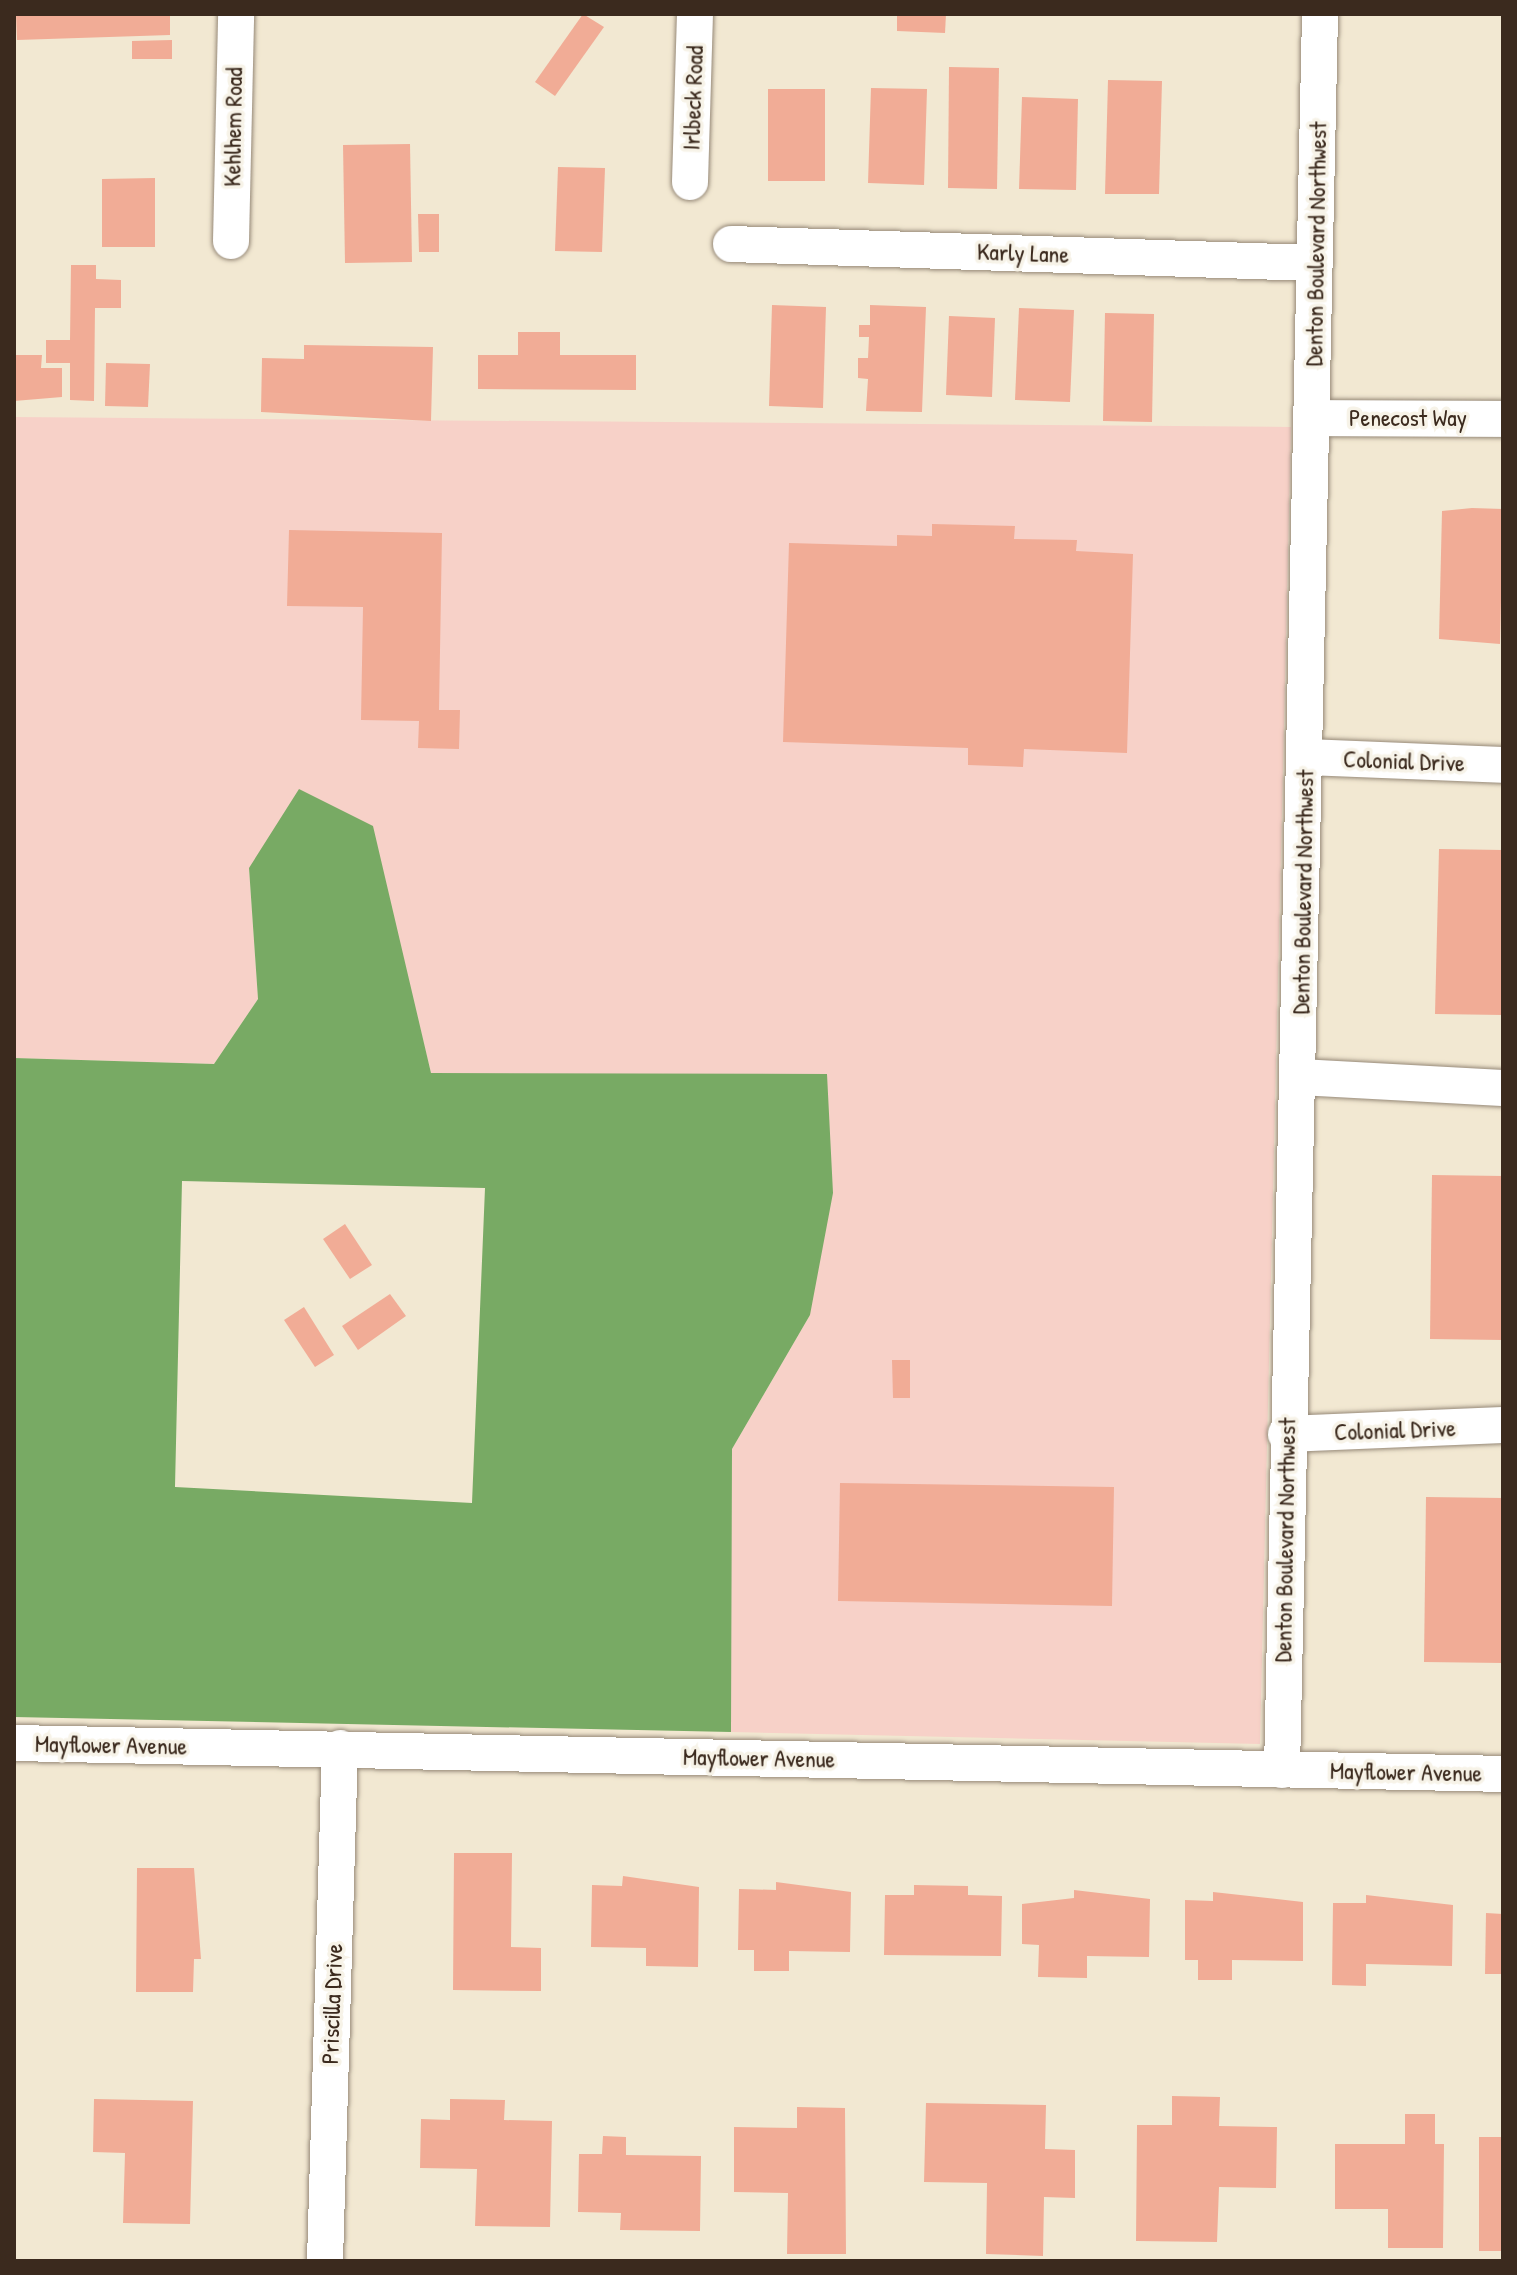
<!DOCTYPE html>
<html>
<head>
<meta charset="utf-8">
<style>
  body { margin:0 }
  #map { position:relative; width:1517px; height:2275px; overflow:hidden; background:#f2e8d2; font-family:"Patrick Hand",sans-serif }
  div>[style] { position:absolute }
  [style*='--x'] { left:calc(var(--x)*1px); top:calc(var(--y)*1px); width:calc(var(--w)*1px); rotate:calc(var(--a)*1deg) }
  .built>* { inset:0; background:#f7d1c8 }
  .forest>* { inset:0; background:#78aa64 }
  .building>* { inset:0; background:#f1ac96 }
  .roads { filter:drop-shadow(0 0 2px #968978) drop-shadow(0 0 2px #968978) }
  .minor>* { height:36px; margin:-18px; padding:0 18px; transform-origin:18px; border-radius:18px; background:#fff }
  span { translate:-50% -50%; white-space:nowrap; text-align:center; line-height:1.15; -webkit-text-stroke:7px #f7f3e8; paint-order:stroke }
  .street-label { font-size:24px; color:#3b2a1e }
  .frame { position:absolute; inset:0; border:16px solid #3b2a1e; pointer-events:none }
</style>
</head>
<body>
<div id="map">
  <div class="built">
    <div style="clip-path:polygon(14px 417px,1291px 427px,1260px 1744px,731px 1732px,726px 1604px,732px 1449px,810px 1315px,599px 1079px,431px 1073px,402px 954px,249px 868px,258px 999px,214px 1064px,14px 1058px)"></div>
  </div>
  <div class="forest">
    <div style="clip-path:polygon(evenodd,299px 789px,373px 826px,431px 1073px,827px 1074px,833px 1193px,810px 1315px,732px 1449px,731px 1732px,14px 1717px,14px 1058px,214px 1064px,258px 999px,249px 868px,299px 789px,182px 1181px,485px 1188px,472px 1503px,175px 1487px,182px 1181px)"></div>
  </div>
  <div class="building">
    <div style="clip-path:polygon(16px 14px,170px 14px,170px 35px,17px 40px)"></div>
    <div style="clip-path:polygon(583px 14px,604px 27px,555px 96px,535px 82px)"></div>
    <div style="clip-path:polygon(897px 14px,946px 14px,945px 33px,897px 31px)"></div>
    <div style="clip-path:polygon(172px 40px,172px 59px,132px 59px,132px 41px)"></div>
    <div style="clip-path:polygon(949px 67px,999px 68px,997px 189px,948px 188px)"></div>
    <div style="clip-path:polygon(1108px 80px,1162px 81px,1159px 194px,1105px 194px)"></div>
    <div style="clip-path:polygon(871px 88px,927px 89px,924px 185px,868px 183px)"></div>
    <div style="clip-path:polygon(768px 89px,825px 89px,825px 181px,768px 181px)"></div>
    <div style="clip-path:polygon(1022px 97px,1078px 99px,1076px 190px,1019px 189px)"></div>
    <div style="clip-path:polygon(410px 144px,412px 262px,345px 263px,343px 145px)"></div>
    <div style="clip-path:polygon(558px 167px,605px 168px,602px 252px,555px 251px)"></div>
    <div style="clip-path:polygon(155px 178px,155px 247px,102px 247px,102px 179px)"></div>
    <div style="clip-path:polygon(418px 214px,439px 214px,439px 252px,419px 252px)"></div>
    <div style="clip-path:polygon(71px 265px,96px 265px,96px 279px,121px 280px,121px 308px,95px 308px,94px 401px,70px 400px,70px 363px,46px 363px,46px 340px,70px 340px)"></div>
    <div style="clip-path:polygon(772px 305px,826px 307px,823px 408px,769px 406px)"></div>
    <div style="clip-path:polygon(870px 305px,926px 307px,922px 412px,866px 411px,868px 379px,858px 378px,858px 358px,868px 358px,869px 337px,859px 337px,859px 325px,870px 325px)"></div>
    <div style="clip-path:polygon(1019px 308px,1074px 310px,1070px 402px,1015px 400px)"></div>
    <div style="clip-path:polygon(1105px 313px,1154px 314px,1152px 422px,1103px 421px)"></div>
    <div style="clip-path:polygon(949px 316px,995px 318px,992px 397px,946px 395px)"></div>
    <div style="clip-path:polygon(518px 332px,560px 332px,560px 355px,636px 355px,636px 390px,478px 389px,478px 355px,518px 355px)"></div>
    <div style="clip-path:polygon(304px 345px,433px 347px,431px 421px,261px 412px,262px 358px,304px 359px)"></div>
    <div style="clip-path:polygon(14px 355px,42px 355px,41px 368px,62px 368px,62px 397px,14px 401px)"></div>
    <div style="clip-path:polygon(106px 363px,150px 364px,148px 407px,105px 406px)"></div>
    <div style="clip-path:polygon(1472px 508px,1503px 509px,1500px 644px,1439px 639px,1442px 511px)"></div>
    <div style="clip-path:polygon(932px 524px,1015px 526px,1014px 539px,1077px 540px,1076px 551px,1133px 554px,1127px 753px,1024px 749px,1023px 767px,968px 765px,968px 748px,783px 742px,789px 543px,897px 546px,897px 535px,932px 536px)"></div>
    <div style="clip-path:polygon(289px 530px,442px 533px,439px 710px,460px 710px,459px 749px,418px 748px,419px 721px,361px 720px,363px 607px,287px 606px)"></div>
    <div style="clip-path:polygon(1439px 849px,1503px 850px,1503px 1015px,1435px 1014px)"></div>
    <div style="clip-path:polygon(1432px 1175px,1503px 1176px,1503px 1340px,1430px 1339px)"></div>
    <div style="clip-path:polygon(345px 1224px,372px 1265px,350px 1279px,323px 1239px)"></div>
    <div style="clip-path:polygon(390px 1294px,406px 1316px,358px 1350px,342px 1326px)"></div>
    <div style="clip-path:polygon(304px 1307px,334px 1355px,315px 1367px,284px 1320px)"></div>
    <div style="clip-path:polygon(892px 1360px,910px 1360px,910px 1398px,893px 1398px)"></div>
    <div style="clip-path:polygon(840px 1483px,1114px 1487px,1112px 1606px,838px 1601px)"></div>
    <div style="clip-path:polygon(1426px 1497px,1503px 1498px,1503px 1663px,1424px 1662px)"></div>
    <div style="clip-path:polygon(454px 1853px,512px 1853px,511px 1947px,541px 1948px,541px 1991px,453px 1990px)"></div>
    <div style="clip-path:polygon(137px 1868px,194px 1868px,201px 1959px,194px 1959px,193px 1992px,136px 1992px)"></div>
    <div style="clip-path:polygon(623px 1876px,699px 1887px,698px 1967px,646px 1966px,646px 1948px,591px 1947px,592px 1885px,622px 1886px)"></div>
    <div style="clip-path:polygon(776px 1882px,851px 1892px,850px 1952px,789px 1951px,789px 1971px,754px 1971px,754px 1950px,738px 1950px,739px 1889px,776px 1890px)"></div>
    <div style="clip-path:polygon(914px 1885px,968px 1886px,968px 1895px,1002px 1896px,1001px 1956px,884px 1955px,885px 1895px,914px 1895px)"></div>
    <div style="clip-path:polygon(1074px 1890px,1150px 1899px,1149px 1957px,1087px 1956px,1087px 1978px,1038px 1977px,1039px 1945px,1022px 1944px,1022px 1904px,1074px 1898px)"></div>
    <div style="clip-path:polygon(1213px 1892px,1303px 1902px,1303px 1961px,1232px 1960px,1232px 1980px,1198px 1980px,1198px 1960px,1185px 1960px,1185px 1900px,1213px 1901px)"></div>
    <div style="clip-path:polygon(1366px 1895px,1453px 1905px,1452px 1966px,1366px 1964px,1366px 1986px,1332px 1985px,1333px 1903px,1366px 1903px)"></div>
    <div style="clip-path:polygon(1486px 1913px,1503px 1914px,1503px 1974px,1485px 1974px)"></div>
    <div style="clip-path:polygon(1172px 2096px,1220px 2097px,1219px 2126px,1277px 2127px,1276px 2188px,1219px 2187px,1217px 2242px,1136px 2241px,1137px 2125px,1172px 2125px)"></div>
    <div style="clip-path:polygon(94px 2099px,193px 2101px,190px 2224px,123px 2223px,125px 2153px,93px 2152px)"></div>
    <div style="clip-path:polygon(450px 2099px,505px 2100px,504px 2120px,552px 2121px,550px 2227px,475px 2226px,477px 2169px,420px 2168px,421px 2119px,450px 2120px)"></div>
    <div style="clip-path:polygon(926px 2103px,1046px 2105px,1045px 2149px,1075px 2150px,1075px 2198px,1044px 2197px,1043px 2256px,986px 2254px,987px 2183px,924px 2182px)"></div>
    <div style="clip-path:polygon(797px 2107px,845px 2108px,846px 2254px,787px 2254px,788px 2193px,734px 2192px,734px 2127px,797px 2128px)"></div>
    <div style="clip-path:polygon(1405px 2114px,1435px 2114px,1435px 2144px,1444px 2144px,1443px 2248px,1388px 2248px,1388px 2209px,1335px 2209px,1335px 2144px,1405px 2144px)"></div>
    <div style="clip-path:polygon(603px 2136px,626px 2137px,626px 2155px,701px 2156px,700px 2231px,620px 2230px,621px 2213px,578px 2212px,579px 2154px,602px 2154px)"></div>
    <div style="clip-path:polygon(1479px 2137px,1503px 2137px,1503px 2251px,1479px 2251px)"></div>
  </div>
  <div class="roads">
    <div class="minor">
      <div style="--x:690;--y:182;--w:168;--a:-88.3"></div>
      <div style="--x:231;--y:241;--w:227;--a:-88.7"></div>
      <div style="--x:731;--y:244;--w:583;--a:1.87"></div>
      <div style="--x:1313;--y:418;--w:190;--a:0.3"></div>
      <div style="--x:1306;--y:757;--w:197;--a:2.3"></div>
      <div style="--x:1299;--y:1077;--w:204;--a:3.1"></div>
      <div style="--x:1286;--y:1434;--w:217;--a:-2.4"></div>
      <div style="--x:14;--y:1743;--w:1489;--a:1.19"></div>
      <div style="--x:1282;--y:1770;--w:1756;--a:-88.76"></div>
      <div style="--x:325;--y:2261;--w:513;--a:-88.33"></div>
    </div>
  </div>
  <div class="street-label">
    <span style="left:693px;top:98px;rotate:-88deg">Irlbeck Road</span>
    <span style="left:233px;top:127px;rotate:-89deg">Kehlhem Road</span>
    <span style="left:1316px;top:244px;rotate:-89deg">Denton Boulevard Northwest</span>
    <span style="left:1023px;top:253px;rotate:2deg">Karly Lane</span>
    <span style="left:1408px;top:418px">Penecost Way</span>
    <span style="left:1404px;top:761px;rotate:2deg">Colonial Drive</span>
    <span style="left:1303px;top:892px;rotate:-89deg">Denton Boulevard Northwest</span>
    <span style="left:1395px;top:1430px;rotate:-2deg">Colonial Drive</span>
    <span style="left:1285px;top:1540px;rotate:-89deg">Denton Boulevard Northwest</span>
    <span style="left:111px;top:1745px;rotate:1deg">Mayflower Avenue</span>
    <span style="left:759px;top:1758px;rotate:1deg">Mayflower Avenue</span>
    <span style="left:1406px;top:1772px;rotate:1deg">Mayflower Avenue</span>
    <span style="left:332px;top:2004px;rotate:-88deg">Priscilla Drive</span>
  </div>
  <div class="frame"></div>
</div>
</body>
</html>
